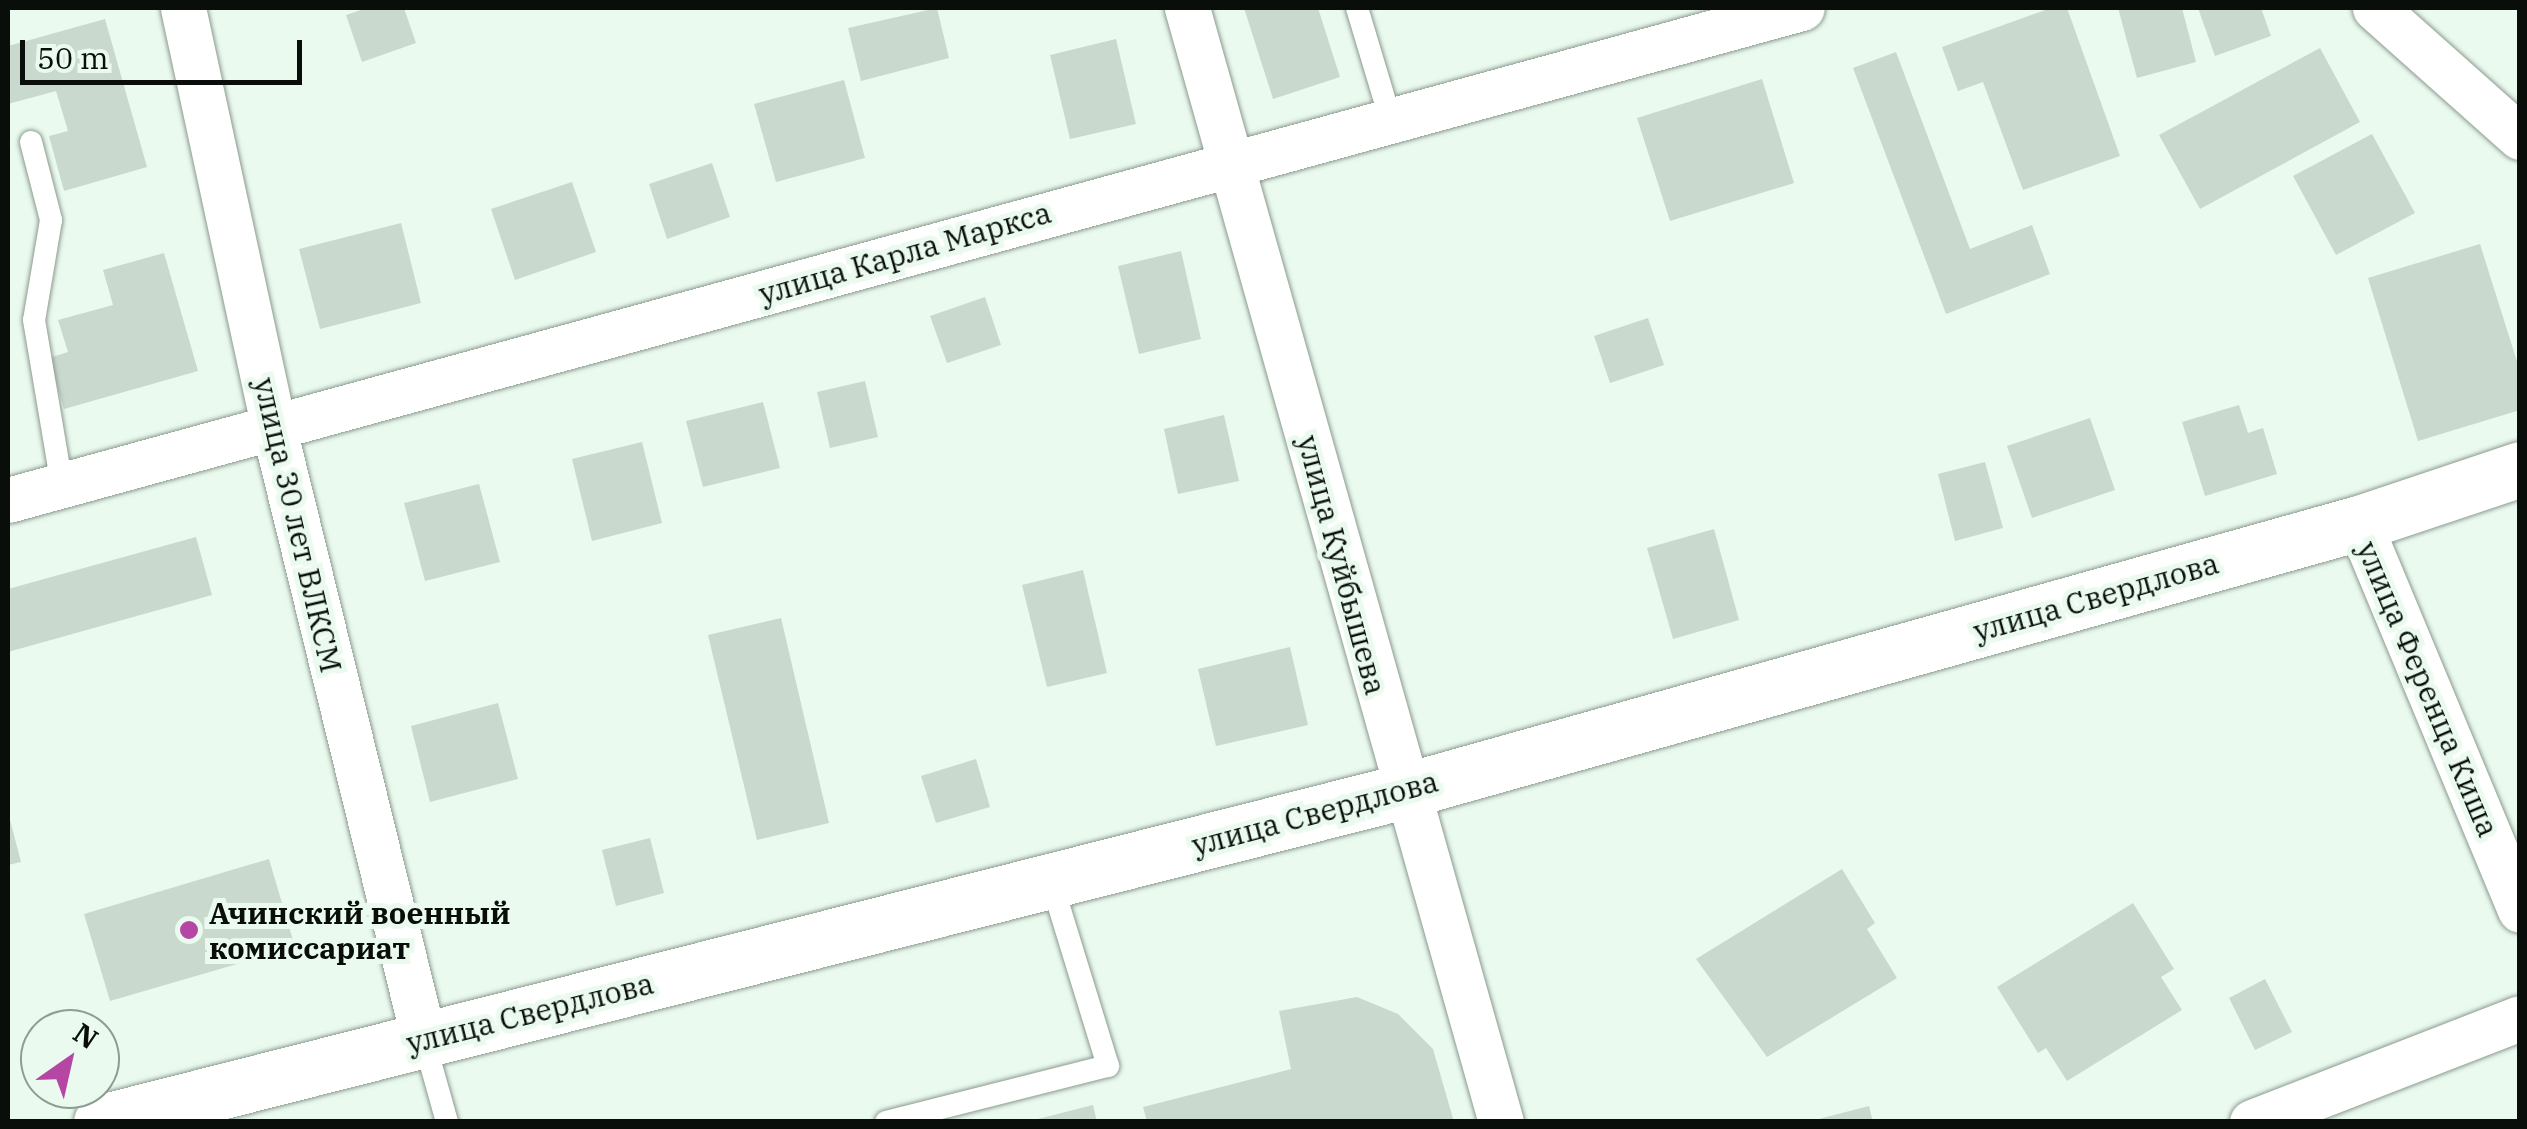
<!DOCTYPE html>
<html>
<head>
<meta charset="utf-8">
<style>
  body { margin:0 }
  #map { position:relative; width:2527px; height:1129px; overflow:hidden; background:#eafaee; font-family:"IBM Plex Serif",serif }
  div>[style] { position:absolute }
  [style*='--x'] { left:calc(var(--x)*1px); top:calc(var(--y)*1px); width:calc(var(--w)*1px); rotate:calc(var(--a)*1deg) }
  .building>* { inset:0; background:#cad9ce }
  .roads { filter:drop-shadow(0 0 2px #8b9a8f) drop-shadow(0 0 2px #8b9a8f) }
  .service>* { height:22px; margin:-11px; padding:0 11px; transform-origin:11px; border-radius:11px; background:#fff }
  .minor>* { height:45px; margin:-22.5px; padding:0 22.5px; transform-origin:22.5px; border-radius:22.5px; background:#fff }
  .secondary>* { height:55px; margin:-27.5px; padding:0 27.5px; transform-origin:27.5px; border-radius:27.5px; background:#fff }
  .dots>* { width:28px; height:28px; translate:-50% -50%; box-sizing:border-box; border:5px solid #eafaee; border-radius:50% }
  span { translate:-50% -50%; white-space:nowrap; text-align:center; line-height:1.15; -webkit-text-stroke:10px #eafaee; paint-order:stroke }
  .street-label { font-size:30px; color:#090e0b }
  .poi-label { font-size:30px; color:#090e0b; font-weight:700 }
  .left { translate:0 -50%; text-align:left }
  .frame { position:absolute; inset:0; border:10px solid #090e0b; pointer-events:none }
  .north { position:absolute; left:20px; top:1009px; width:100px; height:100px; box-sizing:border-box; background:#eafaee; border:2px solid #909c93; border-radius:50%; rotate:34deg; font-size:28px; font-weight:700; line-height:40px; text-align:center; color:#090e0b }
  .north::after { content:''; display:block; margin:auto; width:35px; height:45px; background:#b646a3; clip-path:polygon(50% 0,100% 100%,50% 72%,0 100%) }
  .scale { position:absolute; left:20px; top:40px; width:282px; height:45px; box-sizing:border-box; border:5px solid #090e0b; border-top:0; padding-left:12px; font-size:30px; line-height:35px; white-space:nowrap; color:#090e0b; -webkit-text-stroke:8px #eafaee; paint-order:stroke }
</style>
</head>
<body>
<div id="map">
  <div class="building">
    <div style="clip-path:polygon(367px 8px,404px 8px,416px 43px,362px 62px,346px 15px)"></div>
    <div style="clip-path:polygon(937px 8px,949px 58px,861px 81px,848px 28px)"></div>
    <div style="clip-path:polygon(1244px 8px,1318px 8px,1340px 77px,1273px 99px)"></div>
    <div style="clip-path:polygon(2051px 8px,2067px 8px,2120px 156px,2023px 190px,1983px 82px,1958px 91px,1942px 47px)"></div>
    <div style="clip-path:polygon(2118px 8px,2182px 8px,2196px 62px,2137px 78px)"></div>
    <div style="clip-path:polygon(2198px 8px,2261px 8px,2271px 36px,2215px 56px)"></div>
    <div style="clip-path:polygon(105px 19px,147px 167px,64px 191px,49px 136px,68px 131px,56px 91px,8px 104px,8px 46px)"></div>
    <div style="clip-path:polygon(1116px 39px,1136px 124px,1070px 139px,1050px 55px)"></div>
    <div style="clip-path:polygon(2320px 48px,2360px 122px,2200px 209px,2159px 135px)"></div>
    <div style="clip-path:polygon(1896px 52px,1970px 249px,2032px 225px,2050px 274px,1946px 314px,1853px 68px)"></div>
    <div style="clip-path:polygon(1762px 79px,1794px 183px,1670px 221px,1637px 118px)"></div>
    <div style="clip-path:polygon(844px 80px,865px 158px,776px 182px,754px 104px)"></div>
    <div style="clip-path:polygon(2372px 134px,2415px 213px,2336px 255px,2293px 176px)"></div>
    <div style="clip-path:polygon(712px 163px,730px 217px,667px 239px,649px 184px)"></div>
    <div style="clip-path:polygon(572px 182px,596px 252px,515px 280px,491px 209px)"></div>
    <div style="clip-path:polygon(401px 223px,421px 303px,320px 329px,299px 249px)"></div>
    <div style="clip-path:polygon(2480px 244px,2520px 371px,2520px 410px,2418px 441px,2368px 278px)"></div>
    <div style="clip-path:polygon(1181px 251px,1201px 339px,1139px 354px,1118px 266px)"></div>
    <div style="clip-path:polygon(164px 253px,198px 371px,64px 409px,49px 358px,68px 352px,58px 320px,113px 305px,103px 270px)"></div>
    <div style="clip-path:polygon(985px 297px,1001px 345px,947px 363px,930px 316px)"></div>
    <div style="clip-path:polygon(1648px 318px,1664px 365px,1610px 383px,1594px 336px)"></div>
    <div style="clip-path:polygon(865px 381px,878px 437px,830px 448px,817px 392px)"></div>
    <div style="clip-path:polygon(763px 402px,780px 468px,703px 487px,686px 421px)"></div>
    <div style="clip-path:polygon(2239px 405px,2248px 433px,2263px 428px,2277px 474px,2205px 496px,2182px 422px)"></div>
    <div style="clip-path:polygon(1224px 415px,1239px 481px,1178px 494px,1164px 429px)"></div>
    <div style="clip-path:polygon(2090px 418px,2115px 490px,2032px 518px,2007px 446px)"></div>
    <div style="clip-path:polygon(642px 442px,662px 523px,592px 541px,572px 459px)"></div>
    <div style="clip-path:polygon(1985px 462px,2003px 528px,1955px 541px,1938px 474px)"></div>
    <div style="clip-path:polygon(479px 484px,500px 562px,425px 581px,404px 503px)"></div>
    <div style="clip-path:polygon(1714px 529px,1739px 620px,1673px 639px,1647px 548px)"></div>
    <div style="clip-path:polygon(196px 537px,212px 595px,8px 652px,8px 589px)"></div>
    <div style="clip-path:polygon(1083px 570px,1107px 673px,1047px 687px,1022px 585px)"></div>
    <div style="clip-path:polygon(781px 618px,829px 823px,757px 840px,708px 635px)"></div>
    <div style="clip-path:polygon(1290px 647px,1308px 725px,1216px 746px,1198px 669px)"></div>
    <div style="clip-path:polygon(498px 703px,518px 779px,430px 802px,411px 726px)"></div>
    <div style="clip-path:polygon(976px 759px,990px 807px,936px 823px,921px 776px)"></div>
    <div style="clip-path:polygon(9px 816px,21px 862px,8px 865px,8px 817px)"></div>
    <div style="clip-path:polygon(650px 838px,664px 893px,616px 906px,602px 850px)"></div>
    <div style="clip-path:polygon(269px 859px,295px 947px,110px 1001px,84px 914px)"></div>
    <div style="clip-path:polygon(1842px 869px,1875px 923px,1867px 929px,1897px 978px,1767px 1057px,1696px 959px)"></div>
    <div style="clip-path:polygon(2133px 903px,2174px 969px,2161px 977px,2182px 1010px,2067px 1081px,2046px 1048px,2038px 1053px,1997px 987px)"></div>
    <div style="clip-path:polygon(2265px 979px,2292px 1032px,2255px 1050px,2229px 998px)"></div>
    <div style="clip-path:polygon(1357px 997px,1398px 1014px,1433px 1049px,1454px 1122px,1147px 1122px,1143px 1107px,1291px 1069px,1279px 1011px)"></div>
    <div style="clip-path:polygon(1093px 1105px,1097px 1122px,1035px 1122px,1034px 1120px)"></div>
    <div style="clip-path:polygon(1869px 1106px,1873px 1122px,1815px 1122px,1815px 1120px)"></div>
  </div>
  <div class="roads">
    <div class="service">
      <div style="--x:1357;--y:8;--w:115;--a:73.3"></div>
      <div style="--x:31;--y:142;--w:81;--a:75.6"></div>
      <div style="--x:51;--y:220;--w:101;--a:99.6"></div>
      <div style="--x:34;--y:320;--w:168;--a:80.4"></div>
      <div style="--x:424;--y:1040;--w:85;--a:74.3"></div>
      <div style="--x:886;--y:1122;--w:229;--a:-14.2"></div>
      <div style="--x:1108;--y:1066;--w:194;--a:-107.1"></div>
    </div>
    <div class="minor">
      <div style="--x:183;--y:8;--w:431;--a:77.8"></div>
      <div style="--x:274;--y:429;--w:629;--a:76.21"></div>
      <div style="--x:1187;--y:8;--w:1157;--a:74.26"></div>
      <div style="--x:2375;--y:8;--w:194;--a:41.7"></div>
      <div style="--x:8;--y:500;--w:1860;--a:-15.34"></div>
      <div style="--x:2359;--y:523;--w:419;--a:67.4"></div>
      <div style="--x:2252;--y:1122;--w:287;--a:-21.2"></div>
    </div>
    <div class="secondary">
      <div style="--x:101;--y:1122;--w:1344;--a:-14.25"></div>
      <div style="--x:1404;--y:791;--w:992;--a:-15.68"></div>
      <div style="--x:2359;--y:523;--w:170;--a:-18.5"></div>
    </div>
  </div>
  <div class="dots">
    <div style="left:189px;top:930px;background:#b646a3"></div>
  </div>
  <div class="street-label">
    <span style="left:905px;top:253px;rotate:-16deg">улица Карла Маркса</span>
    <span style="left:298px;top:525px;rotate:77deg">улица 30 лет ВЛКСМ</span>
    <span style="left:1342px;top:565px;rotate:75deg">улица Куйбышева</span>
    <span style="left:2096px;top:597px;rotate:-16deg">улица Свердлова</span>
    <span style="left:2428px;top:689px;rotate:67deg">улица Ференца Киша</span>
    <span style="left:1315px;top:813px;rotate:-15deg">улица Свердлова</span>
    <span style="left:530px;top:1013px;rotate:-14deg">улица Свердлова</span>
  </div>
  <div class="poi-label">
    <span class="left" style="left:209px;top:930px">Ачинский военный<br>комиссариат</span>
  </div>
  <div class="frame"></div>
  <div class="north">N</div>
  <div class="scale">50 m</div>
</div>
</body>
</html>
